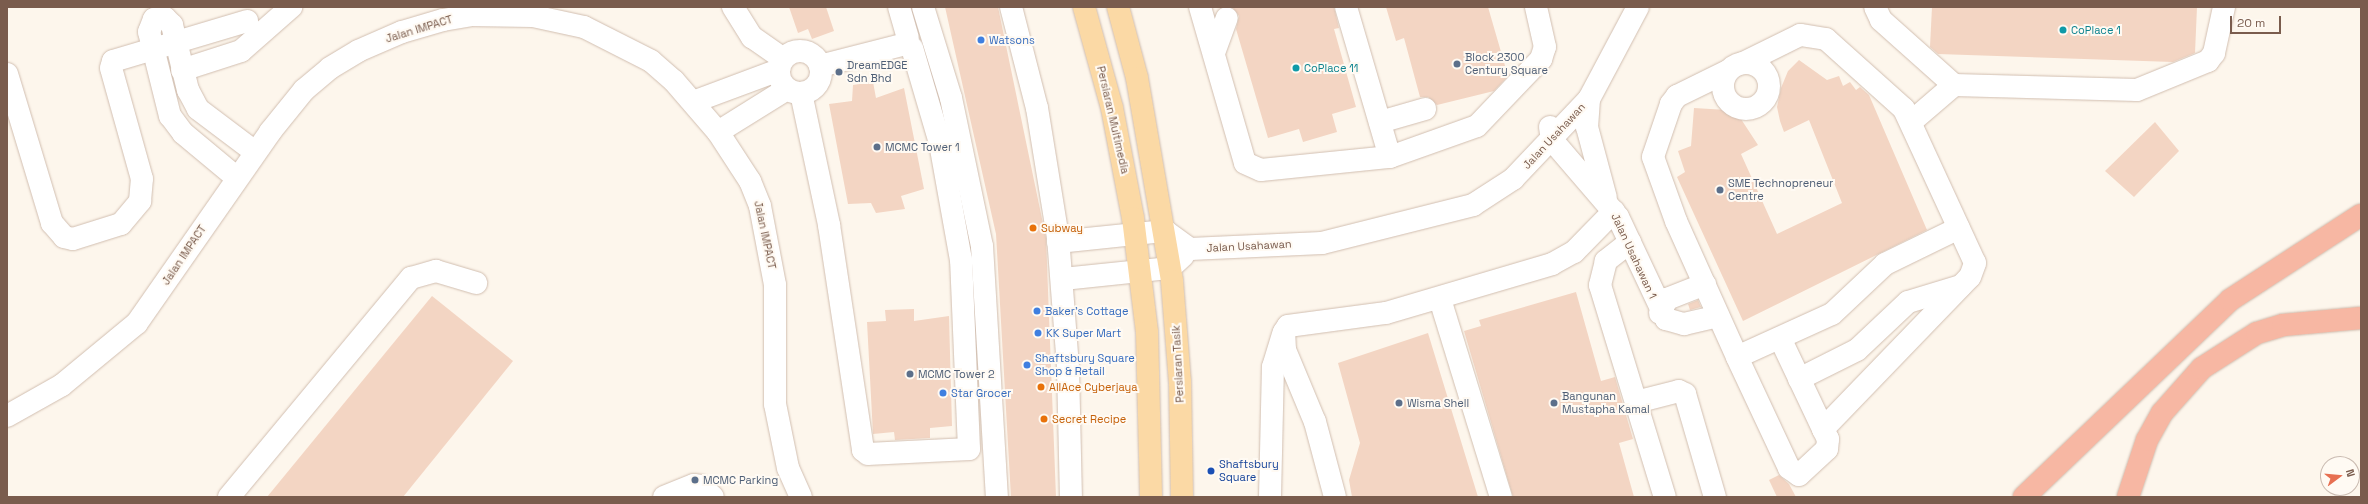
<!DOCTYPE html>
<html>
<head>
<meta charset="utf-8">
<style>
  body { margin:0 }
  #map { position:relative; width:2368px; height:504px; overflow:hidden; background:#fdf6ec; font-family:"Space Grotesk",sans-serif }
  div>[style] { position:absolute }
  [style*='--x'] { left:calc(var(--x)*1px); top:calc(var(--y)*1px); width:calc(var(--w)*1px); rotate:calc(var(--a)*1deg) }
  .building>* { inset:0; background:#f3d5c3 }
  .roads { filter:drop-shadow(0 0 1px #d1beb0) drop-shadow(0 0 1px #d1beb0) }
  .minor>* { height:22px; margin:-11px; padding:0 11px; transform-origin:11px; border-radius:11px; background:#fff }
  .minor>.ring { margin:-11px; padding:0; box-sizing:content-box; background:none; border:22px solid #fff; border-radius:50% }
  .major>* { height:22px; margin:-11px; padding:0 11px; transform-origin:11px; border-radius:11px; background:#fbd9a5 }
  .highway>* { height:22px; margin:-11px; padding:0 11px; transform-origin:11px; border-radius:11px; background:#f7b7a3 }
  .dots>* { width:11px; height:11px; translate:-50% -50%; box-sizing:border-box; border:2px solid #fffaf3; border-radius:50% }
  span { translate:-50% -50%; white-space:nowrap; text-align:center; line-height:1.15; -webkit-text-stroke:4px #fffaf3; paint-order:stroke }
  .street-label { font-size:11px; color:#7a5c4d }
  .culture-label { font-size:11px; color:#0d838f }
  .left { translate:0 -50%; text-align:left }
  .shop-label { font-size:11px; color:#366cbe }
  .service-label { font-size:11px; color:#4e5e75 }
  .food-label { font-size:11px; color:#c56008 }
  .transit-label { font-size:11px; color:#164399 }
  .frame { position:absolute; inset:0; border:8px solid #7a5c4d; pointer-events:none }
  .north { position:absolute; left:2320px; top:456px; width:40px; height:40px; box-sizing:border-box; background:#fffaf3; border:1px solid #cabbb1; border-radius:50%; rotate:74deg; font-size:11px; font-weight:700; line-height:16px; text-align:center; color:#7a5c4d }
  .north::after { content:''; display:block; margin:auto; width:14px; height:18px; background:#e76f51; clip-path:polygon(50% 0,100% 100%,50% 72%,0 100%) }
  .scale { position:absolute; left:2230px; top:16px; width:51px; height:18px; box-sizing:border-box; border:2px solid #7a5c4d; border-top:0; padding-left:5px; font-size:12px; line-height:14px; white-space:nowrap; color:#7a5c4d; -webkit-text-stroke:3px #fffaf3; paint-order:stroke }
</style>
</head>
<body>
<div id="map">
  <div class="building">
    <div style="clip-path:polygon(789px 7px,826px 7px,834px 31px,812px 39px,808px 29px,798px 33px)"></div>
    <div style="clip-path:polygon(945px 7px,998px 7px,1046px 238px,1056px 497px,1011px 497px,996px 234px)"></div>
    <div style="clip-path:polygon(1232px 7px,1334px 7px,1339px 28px,1334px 29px,1356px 107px,1332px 114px,1337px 132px,1303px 142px,1299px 129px,1268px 138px,1236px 29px,1239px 16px)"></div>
    <div style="clip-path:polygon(1386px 7px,1488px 7px,1508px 76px,1494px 91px,1437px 105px,1428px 97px,1420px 97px,1404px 38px,1396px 41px)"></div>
    <div style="clip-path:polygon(1932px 7px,2197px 7px,2195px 53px,2173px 62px,1938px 54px,1930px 47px)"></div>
    <div style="clip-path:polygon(1799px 60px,1827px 80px,1839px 76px,1843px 86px,1850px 82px,1856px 90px,1860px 87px,1869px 95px,1927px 230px,1743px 321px,1677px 177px,1685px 172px,1678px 151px,1691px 146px,1694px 108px,1727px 110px,1739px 116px,1758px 145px,1741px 154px,1777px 234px,1842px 203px,1809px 120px,1784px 132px,1780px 121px,1777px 107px,1781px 88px,1788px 71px)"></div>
    <div style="clip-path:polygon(873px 82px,876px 98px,904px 88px,924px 189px,901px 196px,905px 209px,876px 213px,871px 203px,848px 204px,829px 104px,852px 101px,853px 85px)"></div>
    <div style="clip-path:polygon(2155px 122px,2179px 151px,2134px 197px,2105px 171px)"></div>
    <div style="clip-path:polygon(1576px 292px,1601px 381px,1615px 377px,1633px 439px,1619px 443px,1634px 497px,1513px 497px,1464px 331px,1481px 326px,1479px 320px)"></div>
    <div style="clip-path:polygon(432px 296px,513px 361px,403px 497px,267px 497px)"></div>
    <div style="clip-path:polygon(1698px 300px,1701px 307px,1690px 310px,1688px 304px)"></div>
    <div style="clip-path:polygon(914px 309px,914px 321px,949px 316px,952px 426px,930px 428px,930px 438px,895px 440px,894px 432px,873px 434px,867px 322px,886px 321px,885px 310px)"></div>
    <div style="clip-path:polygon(1428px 333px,1478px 497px,1352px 497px,1349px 480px,1360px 443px,1338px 363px)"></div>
    <div style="clip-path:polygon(1779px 475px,1789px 484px,1796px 497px,1777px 497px,1769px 480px)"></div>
  </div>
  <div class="roads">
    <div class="minor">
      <div style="--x:733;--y:7;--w:36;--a:58"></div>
      <div style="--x:752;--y:37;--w:38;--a:35"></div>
      <div style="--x:899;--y:7;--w:32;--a:74"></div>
      <div style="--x:923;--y:7;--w:95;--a:72.9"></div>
      <div style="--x:951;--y:98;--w:151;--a:78.2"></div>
      <div style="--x:982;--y:246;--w:251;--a:86.6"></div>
      <div style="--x:1011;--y:7;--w:104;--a:75.6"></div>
      <div style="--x:1037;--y:108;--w:131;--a:80.8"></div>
      <div style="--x:1058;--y:237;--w:131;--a:85.6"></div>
      <div style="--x:1068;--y:368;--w:129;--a:88.7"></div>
      <div style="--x:1200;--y:7;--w:162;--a:73.9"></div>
      <div style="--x:1245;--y:163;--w:17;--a:24"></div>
      <div style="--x:1261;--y:170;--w:130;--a:-5.8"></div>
      <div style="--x:1390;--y:157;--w:92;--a:-19.6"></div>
      <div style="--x:1477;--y:126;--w:93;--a:-46.3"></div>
      <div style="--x:1541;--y:59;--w:13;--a:-72"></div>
      <div style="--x:1545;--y:47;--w:41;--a:-102.7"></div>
      <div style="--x:1346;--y:7;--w:156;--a:73.7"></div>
      <div style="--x:1875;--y:7;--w:14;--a:65"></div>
      <div style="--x:1881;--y:20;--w:98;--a:41.7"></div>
      <div style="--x:1954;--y:85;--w:183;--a:1.6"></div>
      <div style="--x:2137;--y:90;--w:77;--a:-22.2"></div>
      <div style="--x:2208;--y:61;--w:10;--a:-53"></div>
      <div style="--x:2214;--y:53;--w:47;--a:-77.7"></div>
      <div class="ring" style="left:779px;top:51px;width:20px;height:20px"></div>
      <div style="--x:1214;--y:53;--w:37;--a:-70"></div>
      <div class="ring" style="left:1723px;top:63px;width:24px;height:24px"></div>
      <div style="--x:820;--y:66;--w:85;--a:-14.4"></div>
      <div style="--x:182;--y:70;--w:62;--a:-17.9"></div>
      <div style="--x:241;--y:51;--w:67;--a:-41.3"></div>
      <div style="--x:1728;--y:71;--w:57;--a:153.9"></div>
      <div style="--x:1677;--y:96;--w:10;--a:127"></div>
      <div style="--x:1671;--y:104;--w:56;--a:108.8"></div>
      <div style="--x:1653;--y:157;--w:68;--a:70.2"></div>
      <div style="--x:1676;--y:221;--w:149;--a:65.8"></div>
      <div style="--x:1737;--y:357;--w:104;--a:-24.4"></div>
      <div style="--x:1832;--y:314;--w:73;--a:-43.3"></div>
      <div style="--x:1885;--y:264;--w:82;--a:-25.9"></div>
      <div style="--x:7;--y:74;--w:156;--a:73.2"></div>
      <div style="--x:52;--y:223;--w:18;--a:49"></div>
      <div style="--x:64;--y:237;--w:9;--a:13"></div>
      <div style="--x:73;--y:239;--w:50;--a:-17.4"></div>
      <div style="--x:121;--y:224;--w:30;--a:-50"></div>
      <div style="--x:140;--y:201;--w:22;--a:-85"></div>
      <div style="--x:142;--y:179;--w:115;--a:-105.6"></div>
      <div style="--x:111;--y:68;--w:7;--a:-74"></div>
      <div style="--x:113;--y:61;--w:140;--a:-16.6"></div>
      <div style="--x:801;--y:93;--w:135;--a:78"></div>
      <div style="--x:829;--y:225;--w:228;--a:81.4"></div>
      <div style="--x:863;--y:450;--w:6;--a:39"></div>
      <div style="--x:868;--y:454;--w:101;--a:-2.8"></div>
      <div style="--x:969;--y:449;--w:189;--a:-92.4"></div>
      <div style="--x:961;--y:260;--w:119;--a:-100.2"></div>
      <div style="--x:940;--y:143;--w:99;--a:-106.4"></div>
      <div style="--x:1589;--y:99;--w:28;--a:94"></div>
      <div style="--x:1587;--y:127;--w:73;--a:75"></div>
      <div style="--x:693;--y:102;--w:92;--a:-20.4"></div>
      <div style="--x:1380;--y:122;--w:47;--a:-16.1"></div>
      <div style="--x:1911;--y:122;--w:57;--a:-40.7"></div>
      <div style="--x:1550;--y:127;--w:13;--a:81"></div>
      <div style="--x:1552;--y:140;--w:101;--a:49.4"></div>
      <div style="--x:1618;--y:217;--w:113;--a:64.8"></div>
      <div style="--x:1666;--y:319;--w:19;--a:16"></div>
      <div style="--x:1684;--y:324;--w:35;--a:-13"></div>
      <div style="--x:718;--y:132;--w:81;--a:-31.9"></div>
      <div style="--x:237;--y:178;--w:70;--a:-140.2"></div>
      <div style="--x:183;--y:133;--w:21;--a:-127"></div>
      <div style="--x:170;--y:116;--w:87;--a:-104"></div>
      <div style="--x:149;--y:32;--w:14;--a:-69"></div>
      <div style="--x:154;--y:19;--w:11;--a:-5"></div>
      <div style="--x:165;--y:18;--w:10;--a:45"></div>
      <div style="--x:172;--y:25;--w:67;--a:76.2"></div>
      <div style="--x:188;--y:90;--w:21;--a:62"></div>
      <div style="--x:198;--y:109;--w:71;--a:37"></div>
      <div style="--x:1058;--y:242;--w:108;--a:-5.9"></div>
      <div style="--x:1165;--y:231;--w:31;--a:36"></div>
      <div style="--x:1190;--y:249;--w:132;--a:-2.6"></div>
      <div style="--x:1322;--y:243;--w:156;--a:-14.1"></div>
      <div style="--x:1473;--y:205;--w:48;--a:-33"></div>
      <div style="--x:1513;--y:179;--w:110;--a:-46.5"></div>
      <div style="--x:1589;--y:99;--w:104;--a:-62"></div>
      <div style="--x:1630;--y:242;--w:31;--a:142"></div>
      <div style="--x:1606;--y:261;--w:25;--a:104"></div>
      <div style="--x:1600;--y:285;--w:222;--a:73"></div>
      <div style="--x:1063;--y:279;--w:108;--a:-5.9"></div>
      <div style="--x:1170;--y:268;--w:18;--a:-43"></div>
      <div style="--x:1440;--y:299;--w:207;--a:72.9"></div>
      <div style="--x:1660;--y:313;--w:16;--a:-63"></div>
      <div style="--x:1667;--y:299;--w:41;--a:-21.5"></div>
      <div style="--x:1780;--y:338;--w:101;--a:64.7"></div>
      <div style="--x:1737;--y:357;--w:123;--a:64.9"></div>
      <div style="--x:1789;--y:468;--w:12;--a:35"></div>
      <div style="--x:1799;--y:475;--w:38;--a:-43"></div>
      <div style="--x:1827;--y:449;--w:10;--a:-84"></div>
      <div style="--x:1828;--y:439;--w:11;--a:-117"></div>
      <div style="--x:1823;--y:429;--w:211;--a:-46"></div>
      <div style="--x:1970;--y:277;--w:15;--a:-70"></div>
      <div style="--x:1975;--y:263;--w:170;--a:-114.8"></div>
      <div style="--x:1904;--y:109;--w:105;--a:-138.1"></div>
      <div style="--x:1826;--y:39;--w:26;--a:-171"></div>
      <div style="--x:1800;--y:35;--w:64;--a:153.8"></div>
      <div style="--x:1799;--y:379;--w:65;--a:-26.6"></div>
      <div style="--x:1857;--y:350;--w:70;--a:-43.3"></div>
      <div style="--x:1908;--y:302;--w:55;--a:-16.8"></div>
      <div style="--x:1636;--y:402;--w:44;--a:-14.3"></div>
      <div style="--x:1679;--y:391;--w:7;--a:27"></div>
      <div style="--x:1685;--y:394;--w:107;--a:73.8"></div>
      <div style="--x:7;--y:416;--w:63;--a:-29.4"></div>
      <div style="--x:62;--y:385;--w:97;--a:-39.6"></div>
      <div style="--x:137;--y:323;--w:233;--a:-55.1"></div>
      <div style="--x:270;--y:132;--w:54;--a:-51"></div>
      <div style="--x:304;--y:90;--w:34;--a:-40"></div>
      <div style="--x:330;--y:68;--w:33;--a:-31"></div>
      <div style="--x:358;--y:51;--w:48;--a:-23.4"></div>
      <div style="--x:402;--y:32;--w:43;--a:-16.3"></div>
      <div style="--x:443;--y:20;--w:27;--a:-10"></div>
      <div style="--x:470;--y:15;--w:63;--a:0.9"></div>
      <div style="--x:533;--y:16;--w:52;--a:12.2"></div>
      <div style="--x:584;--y:27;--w:75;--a:26.9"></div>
      <div style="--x:651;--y:61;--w:30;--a:41"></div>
      <div style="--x:674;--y:81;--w:67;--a:49.2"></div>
      <div style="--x:718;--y:132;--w:59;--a:56.9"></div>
      <div style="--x:750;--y:181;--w:27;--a:68"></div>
      <div style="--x:760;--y:206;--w:80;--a:79.2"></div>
      <div style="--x:775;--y:285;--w:119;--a:90"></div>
      <div style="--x:775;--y:404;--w:65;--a:78.5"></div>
      <div style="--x:788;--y:468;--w:32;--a:66"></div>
      <div style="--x:229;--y:497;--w:285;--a:-50.3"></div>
      <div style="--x:411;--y:278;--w:26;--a:-16"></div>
      <div style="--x:436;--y:271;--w:42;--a:16.7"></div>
      <div style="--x:664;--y:497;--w:32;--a:-22"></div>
      <div style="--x:694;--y:485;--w:7;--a:8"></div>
      <div style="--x:701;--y:486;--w:16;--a:43"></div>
      <div style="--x:1270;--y:497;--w:130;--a:-88.7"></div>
      <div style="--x:1273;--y:367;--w:34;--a:-73"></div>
      <div style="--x:1335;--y:497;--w:78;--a:-104.9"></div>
      <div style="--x:1315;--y:422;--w:78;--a:-112.6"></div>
      <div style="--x:1285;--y:350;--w:18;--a:-93"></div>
      <div style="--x:1284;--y:332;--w:7;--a:-56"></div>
      <div style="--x:1288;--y:326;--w:99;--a:-7.6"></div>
      <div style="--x:1386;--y:313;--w:173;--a:-16.4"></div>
      <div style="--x:1552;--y:264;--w:25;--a:-29"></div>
      <div style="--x:1574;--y:252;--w:57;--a:-45.7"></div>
    </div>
    <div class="major">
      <div style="--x:1084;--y:7;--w:105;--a:74.5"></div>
      <div style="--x:1112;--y:108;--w:112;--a:79.2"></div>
      <div style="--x:1133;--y:218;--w:115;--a:83"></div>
      <div style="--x:1147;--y:332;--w:165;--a:88.6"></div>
      <div style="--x:1118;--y:7;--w:73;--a:75"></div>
      <div style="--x:1137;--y:78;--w:206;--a:80.2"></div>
      <div style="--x:1172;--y:281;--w:101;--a:85.5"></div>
      <div style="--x:1180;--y:382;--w:115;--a:89"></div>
    </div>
    <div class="highway">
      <div style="--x:2024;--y:497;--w:285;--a:-43.7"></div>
      <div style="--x:2230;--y:300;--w:156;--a:-33"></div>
      <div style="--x:2128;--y:497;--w:60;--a:-71.6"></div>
      <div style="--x:2147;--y:440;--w:31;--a:-61"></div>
      <div style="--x:2162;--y:413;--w:60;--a:-48.4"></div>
      <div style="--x:2202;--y:368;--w:65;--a:-32.5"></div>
      <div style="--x:2257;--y:333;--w:27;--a:-17"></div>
      <div style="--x:2283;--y:325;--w:78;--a:-5.1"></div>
    </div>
  </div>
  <div class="dots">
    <div style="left:2063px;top:30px;background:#0f9aa8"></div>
    <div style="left:981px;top:40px;background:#3f7fe0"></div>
    <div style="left:1457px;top:64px;background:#5c6f8a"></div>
    <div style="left:1296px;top:68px;background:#0f9aa8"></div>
    <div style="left:839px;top:72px;background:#5c6f8a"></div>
    <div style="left:877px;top:147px;background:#5c6f8a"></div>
    <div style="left:1720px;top:190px;background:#5c6f8a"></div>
    <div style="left:1033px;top:228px;background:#e8710a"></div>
    <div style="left:1037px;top:311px;background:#3f7fe0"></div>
    <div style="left:1038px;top:333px;background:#3f7fe0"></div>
    <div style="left:1027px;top:365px;background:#3f7fe0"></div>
    <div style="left:910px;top:374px;background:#5c6f8a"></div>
    <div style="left:1041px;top:387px;background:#e8710a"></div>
    <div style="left:943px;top:393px;background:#3f7fe0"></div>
    <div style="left:1399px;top:403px;background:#5c6f8a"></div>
    <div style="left:1554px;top:403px;background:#5c6f8a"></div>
    <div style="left:1044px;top:419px;background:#e8710a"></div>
    <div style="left:1211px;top:471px;background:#1a4fb4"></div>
    <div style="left:695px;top:480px;background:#5c6f8a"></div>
  </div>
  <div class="street-label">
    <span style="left:419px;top:29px;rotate:-17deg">Jalan IMPACT</span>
    <span style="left:1113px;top:120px;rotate:77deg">Persiaran Multimedia</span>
    <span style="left:1554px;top:136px;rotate:-47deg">Jalan Usahawan</span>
    <span style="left:765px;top:235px;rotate:78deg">Jalan IMPACT</span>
    <span style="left:1249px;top:246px;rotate:-3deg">Jalan Usahawan</span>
    <span style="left:184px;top:255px;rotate:-56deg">Jalan IMPACT</span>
    <span style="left:1634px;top:256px;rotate:65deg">Jalan Usahawan 1</span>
    <span style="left:1178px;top:364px;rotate:-93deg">Persiaran Tasik</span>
  </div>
  <div class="culture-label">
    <span class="left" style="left:2071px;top:30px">CoPlace 1</span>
    <span class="left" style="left:1304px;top:68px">CoPlace 11</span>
  </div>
  <div class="shop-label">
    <span class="left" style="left:989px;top:40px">Watsons</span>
    <span class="left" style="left:1045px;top:311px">Baker's Cottage</span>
    <span class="left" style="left:1046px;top:333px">KK Super Mart</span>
    <span class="left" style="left:1035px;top:365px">Shaftsbury Square<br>Shop &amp; Retail</span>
    <span class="left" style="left:951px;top:393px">Star Grocer</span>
  </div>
  <div class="service-label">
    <span class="left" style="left:1465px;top:64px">Block 2300<br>Century Square</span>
    <span class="left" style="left:847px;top:72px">DreamEDGE<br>Sdn Bhd</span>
    <span class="left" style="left:885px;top:147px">MCMC Tower 1</span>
    <span class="left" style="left:1728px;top:190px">SME Technopreneur<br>Centre</span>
    <span class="left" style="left:918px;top:374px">MCMC Tower 2</span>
    <span class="left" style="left:1562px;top:403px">Bangunan<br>Mustapha Kamal</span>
    <span class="left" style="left:1407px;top:403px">Wisma Shell</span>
    <span class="left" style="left:703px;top:480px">MCMC Parking</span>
  </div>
  <div class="food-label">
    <span class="left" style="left:1041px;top:228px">Subway</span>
    <span class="left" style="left:1049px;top:387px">AllAce Cyberjaya</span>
    <span class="left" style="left:1052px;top:419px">Secret Recipe</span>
  </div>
  <div class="transit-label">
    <span class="left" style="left:1219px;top:471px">Shaftsbury<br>Square</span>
  </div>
  <div class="frame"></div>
  <div class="north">N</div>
  <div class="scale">20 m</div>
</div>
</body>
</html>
